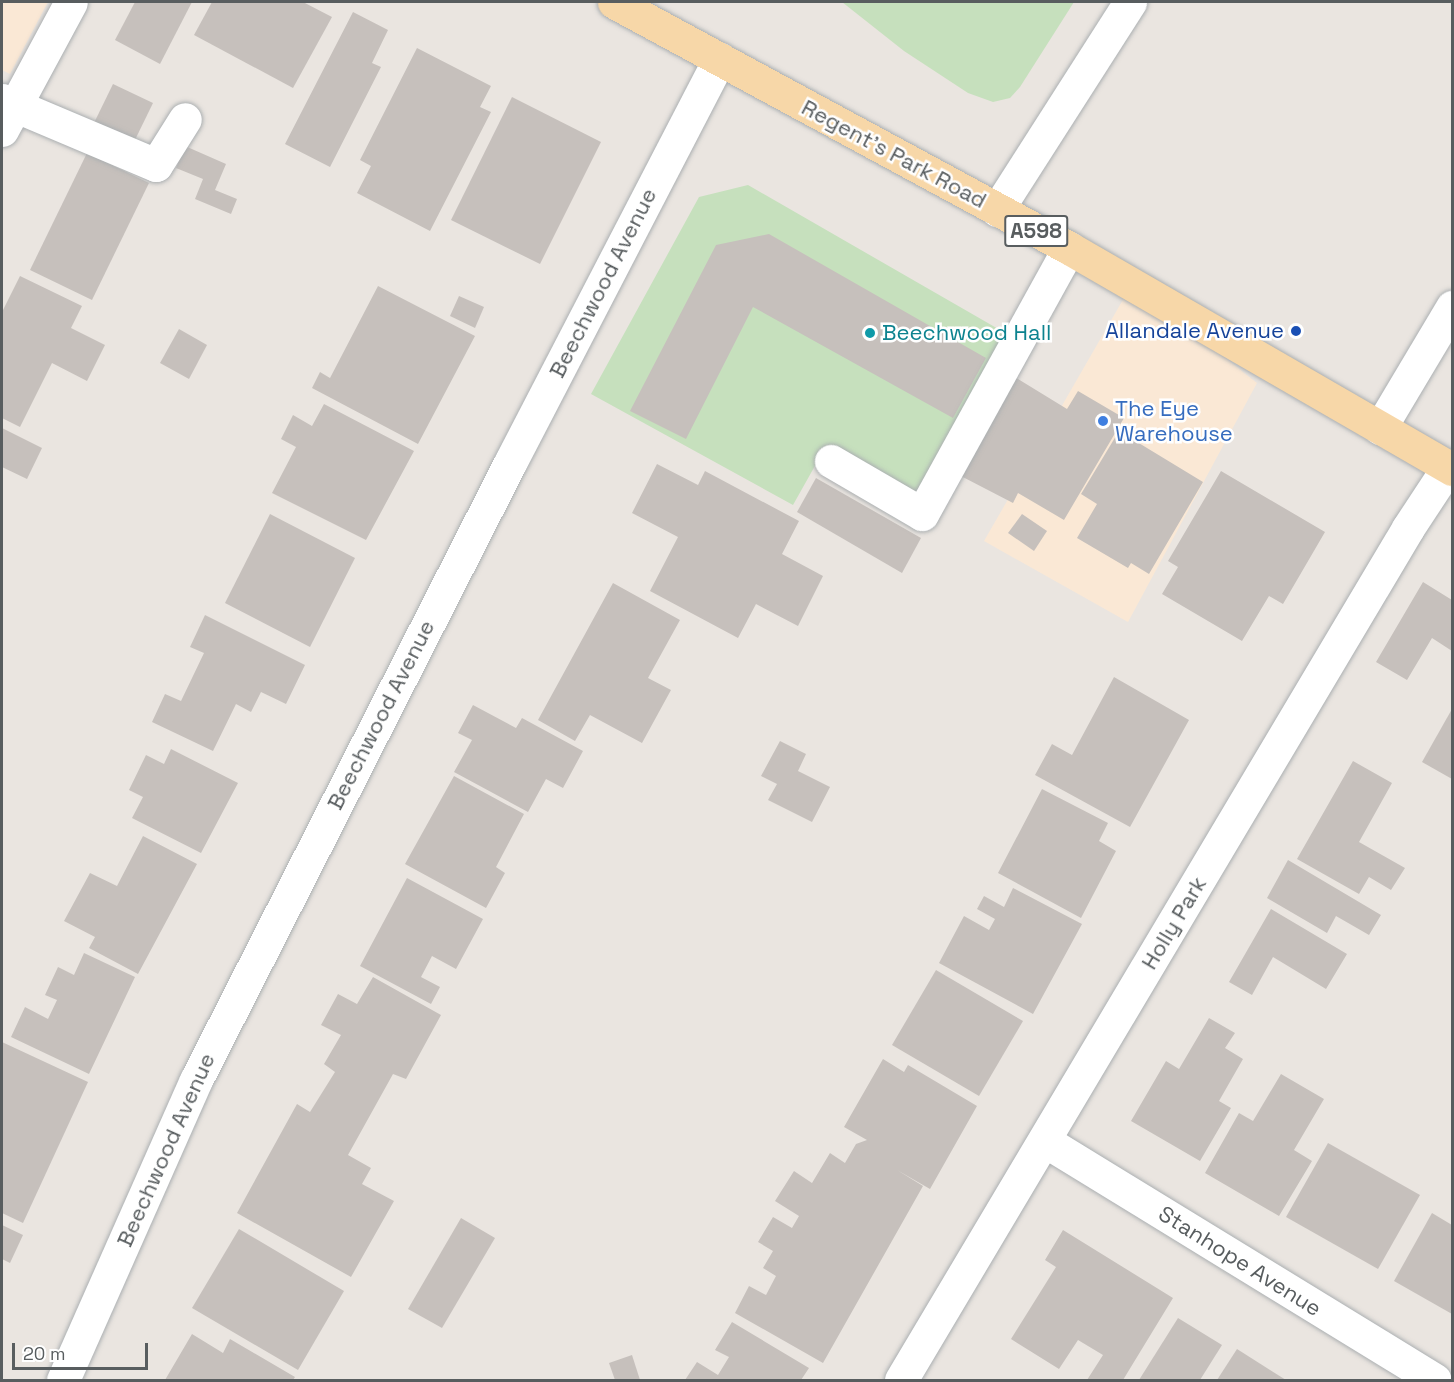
<!DOCTYPE html>
<html>
<head>
<meta charset="utf-8">
<style>
  body { margin:0 }
  #map { position:relative; width:1454px; height:1382px; overflow:hidden; background:#eae5e0; font-family:"Space Grotesk",sans-serif }
  div>[style] { position:absolute }
  [style*='--x'] { left:calc(var(--x)*1px); top:calc(var(--y)*1px); width:calc(var(--w)*1px); rotate:calc(var(--a)*1deg) }
  .commercial>* { inset:0; background:#fae8d5 }
  .green>* { inset:0; background:#c6e0bd }
  .building>* { inset:0; background:#c6c0bc }
  .roads { filter:drop-shadow(0 0 2px #abafb1) drop-shadow(0 0 2px #abafb1) }
  .minor>* { height:33px; margin:-16.5px; padding:0 16.5px; transform-origin:16.5px; border-radius:16.5px; background:#fff }
  .major>* { height:33px; margin:-16.5px; padding:0 16.5px; transform-origin:16.5px; border-radius:16.5px; background:#f7d7a8 }
  .dots>* { width:16px; height:16px; translate:-50% -50%; box-sizing:border-box; border:3px solid #fff; border-radius:50% }
  span { translate:-50% -50%; white-space:nowrap; text-align:center; line-height:1.15; -webkit-text-stroke:5px #fff; paint-order:stroke }
  .shield-label span { padding:2px 4px; background:#fff; border:2px solid; border-radius:4px; -webkit-text-stroke-width:0 }
  .shield-label { font-size:21px; color:#585d5f; font-weight:700 }
  .street-label { font-size:22px; color:#585d5f }
  .transit-label { font-size:22px; color:#164399 }
  .right { translate:-100% -50%; text-align:right }
  .culture-label { font-size:22px; color:#0d838f }
  .left { translate:0 -50%; text-align:left }
  .shop-label { font-size:22px; color:#366cbe }
  .frame { position:absolute; inset:0; border:3px solid #585d5f; pointer-events:none }
  .scale { position:absolute; left:12px; top:1343px; width:136px; height:27px; box-sizing:border-box; border:3px solid #585d5f; border-top:0; padding-left:8px; font-size:18px; line-height:21px; white-space:nowrap; color:#585d5f; -webkit-text-stroke:4px #fff; paint-order:stroke }
</style>
</head>
<body>
<div id="map">
  <div class="commercial">
    <div style="clip-path:polygon(2px 2px,48px 2px,10px 74px,2px 70px)"></div>
    <div style="clip-path:polygon(1132px 284px,1257px 383px,1128px 622px,984px 541px)"></div>
  </div>
  <div class="green">
    <div style="clip-path:polygon(842px 2px,1074px 2px,1020px 87px,1010px 98px,993px 102px,968px 93px,904px 51px)"></div>
    <div style="clip-path:polygon(748px 185px,1007px 334px,916px 498px,825px 448px,793px 505px,591px 394px,699px 197px)"></div>
  </div>
  <div class="building">
    <div style="clip-path:polygon(135px 2px,192px 2px,160px 64px,115px 40px)"></div>
    <div style="clip-path:polygon(212px 2px,303px 2px,332px 17px,293px 88px,194px 35px)"></div>
    <div style="clip-path:polygon(353px 12px,388px 30px,372px 63px,381px 67px,330px 167px,285px 144px)"></div>
    <div style="clip-path:polygon(417px 48px,491px 86px,480px 107px,491px 112px,430px 231px,357px 193px,371px 166px,360px 160px)"></div>
    <div style="clip-path:polygon(113px 84px,153px 103px,133px 144px,93px 125px)"></div>
    <div style="clip-path:polygon(512px 97px,601px 142px,540px 264px,451px 220px)"></div>
    <div style="clip-path:polygon(185px 146px,226px 164px,215px 190px,237px 199px,231px 214px,195px 199px,203px 179px,176px 168px)"></div>
    <div style="clip-path:polygon(87px 153px,149px 183px,92px 300px,30px 270px)"></div>
    <div style="clip-path:polygon(769px 234px,986px 358px,953px 418px,753px 307px,686px 439px,630px 411px,716px 245px)"></div>
    <div style="clip-path:polygon(20px 276px,82px 306px,71px 328px,105px 345px,87px 381px,52px 363px,20px 427px,2px 418px,2px 312px)"></div>
    <div style="clip-path:polygon(378px 286px,475px 336px,418px 444px,312px 388px,320px 372px,330px 378px)"></div>
    <div style="clip-path:polygon(459px 296px,484px 307px,475px 328px,450px 316px)"></div>
    <div style="clip-path:polygon(179px 329px,207px 345px,189px 379px,160px 363px)"></div>
    <div style="clip-path:polygon(1013px 376px,1067px 409px,1078px 391px,1124px 418px,1064px 520px,1018px 493px,1013px 503px,957px 474px)"></div>
    <div style="clip-path:polygon(324px 404px,414px 451px,366px 540px,272px 493px,296px 447px,281px 439px,293px 415px,312px 426px)"></div>
    <div style="clip-path:polygon(2px 428px,42px 448px,27px 479px,2px 467px)"></div>
    <div style="clip-path:polygon(1119px 431px,1203px 482px,1149px 574px,1131px 563px,1128px 568px,1077px 538px,1097px 504px,1081px 494px)"></div>
    <div style="clip-path:polygon(657px 464px,698px 485px,705px 471px,799px 521px,782px 554px,823px 576px,798px 626px,756px 604px,738px 638px,650px 591px,678px 537px,632px 513px)"></div>
    <div style="clip-path:polygon(1221px 471px,1325px 532px,1283px 604px,1269px 596px,1242px 641px,1162px 594px,1178px 567px,1168px 561px)"></div>
    <div style="clip-path:polygon(816px 478px,921px 538px,902px 573px,797px 512px)"></div>
    <div style="clip-path:polygon(270px 514px,355px 558px,310px 647px,225px 603px)"></div>
    <div style="clip-path:polygon(1022px 514px,1047px 531px,1034px 551px,1008px 533px)"></div>
    <div style="clip-path:polygon(1423px 582px,1452px 600px,1452px 651px,1432px 638px,1407px 680px,1376px 662px)"></div>
    <div style="clip-path:polygon(613px 583px,680px 620px,648px 678px,671px 690px,642px 743px,590px 715px,575px 741px,538px 720px)"></div>
    <div style="clip-path:polygon(205px 615px,305px 665px,286px 704px,261px 692px,251px 712px,236px 704px,213px 751px,152px 722px,165px 694px,181px 701px,204px 653px,190px 647px)"></div>
    <div style="clip-path:polygon(1114px 677px,1189px 720px,1130px 827px,1035px 775px,1052px 744px,1072px 755px)"></div>
    <div style="clip-path:polygon(473px 705px,516px 728px,522px 718px,583px 751px,563px 788px,546px 779px,528px 812px,454px 772px,472px 740px,458px 733px)"></div>
    <div style="clip-path:polygon(1452px 709px,1452px 779px,1422px 762px)"></div>
    <div style="clip-path:polygon(780px 741px,806px 754px,798px 771px,830px 787px,812px 822px,768px 800px,777px 784px,761px 776px)"></div>
    <div style="clip-path:polygon(171px 749px,238px 783px,201px 853px,132px 818px,143px 797px,129px 790px,146px 755px,164px 764px)"></div>
    <div style="clip-path:polygon(1353px 761px,1392px 783px,1359px 842px,1405px 868px,1391px 890px,1369px 877px,1359px 894px,1297px 859px)"></div>
    <div style="clip-path:polygon(454px 776px,524px 814px,496px 867px,505px 873px,486px 908px,405px 864px)"></div>
    <div style="clip-path:polygon(1042px 789px,1108px 823px,1099px 841px,1116px 851px,1081px 918px,998px 873px)"></div>
    <div style="clip-path:polygon(143px 836px,197px 864px,138px 974px,89px 948px,95px 937px,64px 921px,90px 873px,117px 886px)"></div>
    <div style="clip-path:polygon(1288px 860px,1381px 915px,1369px 935px,1336px 916px,1327px 933px,1267px 898px)"></div>
    <div style="clip-path:polygon(407px 878px,483px 919px,456px 969px,432px 956px,421px 977px,440px 987px,431px 1004px,360px 966px)"></div>
    <div style="clip-path:polygon(1013px 888px,1082px 924px,1033px 1014px,939px 963px,964px 916px,989px 930px,995px 919px,977px 909px,984px 896px,1004px 907px)"></div>
    <div style="clip-path:polygon(1271px 909px,1347px 954px,1326px 989px,1273px 957px,1252px 995px,1229px 982px)"></div>
    <div style="clip-path:polygon(84px 953px,135px 977px,89px 1074px,11px 1037px,25px 1007px,48px 1019px,57px 1000px,45px 995px,58px 967px,74px 975px)"></div>
    <div style="clip-path:polygon(936px 970px,1023px 1021px,979px 1096px,892px 1045px)"></div>
    <div style="clip-path:polygon(373px 977px,441px 1015px,406px 1079px,393px 1074px,348px 1155px,371px 1168px,362px 1184px,394px 1201px,351px 1277px,237px 1213px,297px 1104px,310px 1112px,335px 1072px,324px 1064px,341px 1035px,321px 1025px,338px 994px,357px 1004px)"></div>
    <div style="clip-path:polygon(1209px 1018px,1235px 1033px,1225px 1048px,1243px 1059px,1219px 1101px,1231px 1108px,1200px 1161px,1131px 1121px,1166px 1061px,1179px 1069px)"></div>
    <div style="clip-path:polygon(2px 1042px,88px 1082px,23px 1223px,2px 1213px)"></div>
    <div style="clip-path:polygon(883px 1059px,904px 1072px,908px 1065px,977px 1106px,930px 1189px,897px 1170px,923px 1186px,823px 1363px,735px 1313px,749px 1286px,766px 1295px,776px 1276px,763px 1268px,773px 1251px,758px 1242px,773px 1217px,792px 1228px,799px 1216px,775px 1201px,794px 1171px,812px 1183px,830px 1153px,845px 1163px,856px 1144px,867px 1140px,844px 1127px)"></div>
    <div style="clip-path:polygon(1281px 1074px,1324px 1099px,1294px 1150px,1312px 1161px,1279px 1216px,1205px 1173px,1239px 1113px,1253px 1121px)"></div>
    <div style="clip-path:polygon(1328px 1143px,1420px 1195px,1378px 1269px,1286px 1217px)"></div>
    <div style="clip-path:polygon(1432px 1213px,1452px 1225px,1452px 1314px,1394px 1281px)"></div>
    <div style="clip-path:polygon(461px 1218px,495px 1238px,442px 1328px,408px 1309px)"></div>
    <div style="clip-path:polygon(2px 1225px,23px 1235px,10px 1263px,2px 1259px)"></div>
    <div style="clip-path:polygon(239px 1229px,344px 1291px,298px 1370px,192px 1308px)"></div>
    <div style="clip-path:polygon(1063px 1230px,1173px 1298px,1123px 1380px,1087px 1380px,1103px 1355px,1078px 1340px,1059px 1369px,1011px 1339px,1056px 1267px,1045px 1260px)"></div>
    <div style="clip-path:polygon(1178px 1318px,1222px 1345px,1200px 1380px,1139px 1380px)"></div>
    <div style="clip-path:polygon(732px 1322px,809px 1368px,801px 1380px,685px 1380px,697px 1362px,718px 1375px,729px 1357px,715px 1350px)"></div>
    <div style="clip-path:polygon(192px 1334px,223px 1353px,230px 1339px,295px 1377px,293px 1380px,165px 1380px)"></div>
    <div style="clip-path:polygon(1237px 1349px,1286px 1380px,1217px 1380px)"></div>
    <div style="clip-path:polygon(632px 1355px,640px 1380px,615px 1380px,609px 1363px)"></div>
  </div>
  <div class="roads">
    <div class="minor">
      <div style="--x:2;--y:100;--w:167;--a:22.9"></div>
      <div style="--x:156;--y:165;--w:54;--a:-57.8"></div>
      <div style="--x:2;--y:130;--w:145;--a:-61.7"></div>
      <div style="--x:997;--y:210;--w:247;--a:-57.4"></div>
      <div style="--x:1380;--y:428;--w:141;--a:-59.2"></div>
      <div style="--x:831;--y:461;--w:105;--a:30.2"></div>
      <div style="--x:922;--y:514;--w:304;--a:-61.1"></div>
      <div style="--x:1045;--y:1141;--w:457;--a:31.5"></div>
      <div style="--x:63;--y:1380;--w:328;--a:-66.1"></div>
      <div style="--x:196;--y:1080;--w:695;--a:-63.03"></div>
      <div style="--x:511;--y:461;--w:453;--a:-62.6"></div>
      <div style="--x:901;--y:1380;--w:991;--a:-59.24"></div>
      <div style="--x:1408;--y:528;--w:73;--a:-56.7"></div>
    </div>
    <div class="major">
      <div style="--x:614;--y:2;--w:517;--a:28.4"></div>
      <div style="--x:1069;--y:248;--w:442;--a:30"></div>
    </div>
  </div>
  <div class="dots">
    <div style="left:1296px;top:331px;background:#1a4fb4"></div>
    <div style="left:870px;top:333px;background:#0f9aa8"></div>
    <div style="left:1103px;top:421px;background:#3f7fe0"></div>
  </div>
  <div class="shield-label">
    <span style="left:1036px;top:231px">A598</span>
  </div>
  <div class="street-label">
    <span style="left:894px;top:154px;rotate:28deg">Regent's Park Road</span>
    <span style="left:603px;top:283px;rotate:-63deg">Beechwood Avenue</span>
    <span style="left:381px;top:715px;rotate:-63deg">Beechwood Avenue</span>
    <span style="left:1174px;top:923px;rotate:-59deg">Holly Park</span>
    <span style="left:166px;top:1150px;rotate:-66deg">Beechwood Avenue</span>
    <span style="left:1240px;top:1261px;rotate:32deg">Stanhope Avenue</span>
  </div>
  <div class="transit-label">
    <span class="right" style="left:1284px;top:331px">Allandale Avenue</span>
  </div>
  <div class="culture-label">
    <span class="left" style="left:882px;top:333px">Beechwood Hall</span>
  </div>
  <div class="shop-label">
    <span class="left" style="left:1115px;top:421px">The Eye<br>Warehouse</span>
  </div>
  <div class="frame"></div>
  <div class="scale">20 m</div>
</div>
</body>
</html>
